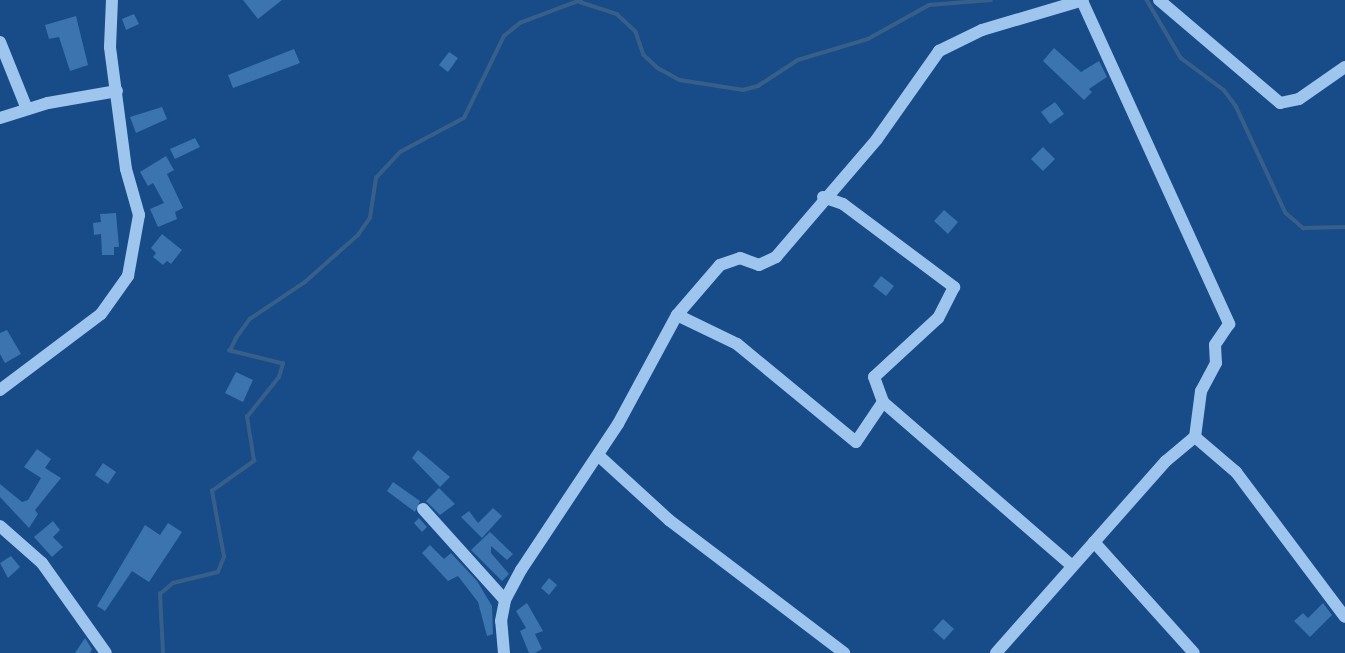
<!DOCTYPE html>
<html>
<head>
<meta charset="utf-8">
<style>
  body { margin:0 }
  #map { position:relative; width:1345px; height:653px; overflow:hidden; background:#174c88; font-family:Lato,sans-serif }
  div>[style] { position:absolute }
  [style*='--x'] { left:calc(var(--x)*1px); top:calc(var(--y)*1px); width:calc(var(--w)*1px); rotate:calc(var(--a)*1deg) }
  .stream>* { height:3.5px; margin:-1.75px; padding:0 1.75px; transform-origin:1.75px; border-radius:1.75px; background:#375f8a }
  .building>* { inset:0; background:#3b74af }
  .minor>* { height:12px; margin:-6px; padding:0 6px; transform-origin:6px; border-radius:6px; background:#9ec5ee }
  span { translate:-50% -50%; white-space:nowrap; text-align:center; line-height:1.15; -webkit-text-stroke:5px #174c88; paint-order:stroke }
</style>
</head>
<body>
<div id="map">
  <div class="stream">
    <div style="--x:1147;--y:0;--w:67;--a:59.6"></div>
    <div style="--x:1181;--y:58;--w:54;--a:36.7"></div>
    <div style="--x:1224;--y:90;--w:20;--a:53"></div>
    <div style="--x:1236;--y:106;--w:118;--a:65"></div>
    <div style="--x:1286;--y:213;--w:23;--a:41"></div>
    <div style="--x:1303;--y:228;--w:42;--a:-1.4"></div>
    <div style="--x:580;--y:2;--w:39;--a:18"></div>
    <div style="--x:617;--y:14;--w:26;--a:43"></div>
    <div style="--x:636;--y:32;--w:24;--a:71"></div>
    <div style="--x:644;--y:55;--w:19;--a:43"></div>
    <div style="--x:658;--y:68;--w:25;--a:29"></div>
    <div style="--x:680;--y:80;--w:64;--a:9"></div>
    <div style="--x:743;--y:90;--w:16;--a:-15"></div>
    <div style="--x:758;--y:86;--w:48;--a:-33"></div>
    <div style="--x:798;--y:60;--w:73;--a:-16.7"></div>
    <div style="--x:868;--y:39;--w:70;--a:-29.1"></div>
    <div style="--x:929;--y:5;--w:62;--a:-4.6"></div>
    <div style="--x:163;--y:653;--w:59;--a:-92.9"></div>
    <div style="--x:160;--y:594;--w:17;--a:-40"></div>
    <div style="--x:173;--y:583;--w:46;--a:-13.7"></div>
    <div style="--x:218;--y:572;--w:16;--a:-68"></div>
    <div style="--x:224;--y:557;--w:67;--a:-100.3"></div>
    <div style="--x:212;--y:491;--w:52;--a:-35.5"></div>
    <div style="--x:254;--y:461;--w:45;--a:-99"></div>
    <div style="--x:247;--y:417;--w:51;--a:-51.3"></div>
    <div style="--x:279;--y:377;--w:14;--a:-73"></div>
    <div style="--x:283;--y:364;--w:55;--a:-166.2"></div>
    <div style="--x:230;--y:351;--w:14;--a:-65"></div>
    <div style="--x:236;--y:338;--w:24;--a:-54"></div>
    <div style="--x:250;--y:319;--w:66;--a:-33.9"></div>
    <div style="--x:305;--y:282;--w:71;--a:-41.6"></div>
    <div style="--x:358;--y:235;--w:21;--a:-55"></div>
    <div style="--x:370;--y:218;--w:40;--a:-81.5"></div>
    <div style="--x:376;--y:178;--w:35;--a:-47"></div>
    <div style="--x:400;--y:152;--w:72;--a:-28"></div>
    <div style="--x:464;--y:118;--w:91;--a:-64"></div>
    <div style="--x:504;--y:36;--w:21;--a:-39"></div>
    <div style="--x:520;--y:23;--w:65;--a:-20.7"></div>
  </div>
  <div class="building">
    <div style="clip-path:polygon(243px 0,282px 0,258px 19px)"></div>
    <div style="clip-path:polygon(134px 14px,139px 24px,126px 30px,122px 19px)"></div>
    <div style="clip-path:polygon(76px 16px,88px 65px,70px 71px,59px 37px,49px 39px,45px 25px)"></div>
    <div style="clip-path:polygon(1054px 48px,1081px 72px,1099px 61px,1107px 77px,1089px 89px,1092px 92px,1084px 100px,1043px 61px)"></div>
    <div style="clip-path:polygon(294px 49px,300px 63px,233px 88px,228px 75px)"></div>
    <div style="clip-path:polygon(449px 52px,458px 58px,448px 72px,439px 65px)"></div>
    <div style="clip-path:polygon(1055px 102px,1064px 114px,1050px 124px,1041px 112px)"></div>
    <div style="clip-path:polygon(162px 107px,167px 119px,136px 133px,130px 117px)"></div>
    <div style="clip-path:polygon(195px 138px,200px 147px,175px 159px,170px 149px)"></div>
    <div style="clip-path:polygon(1043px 147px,1055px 159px,1043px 171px,1031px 159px)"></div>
    <div style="clip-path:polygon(166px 156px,174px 170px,167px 174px,183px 208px,175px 212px,177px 219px,158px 227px,150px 209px,164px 203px,153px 183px,148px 186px,140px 172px)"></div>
    <div style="clip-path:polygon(944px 210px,958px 222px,948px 234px,934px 221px)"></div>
    <div style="clip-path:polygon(116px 213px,119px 247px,114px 247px,114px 255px,102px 255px,101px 234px,94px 235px,93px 223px,101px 222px,100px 214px)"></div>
    <div style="clip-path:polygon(162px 234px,182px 250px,171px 264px,167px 261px,163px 265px,153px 257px,156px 253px,151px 248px)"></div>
    <div style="clip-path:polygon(881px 276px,894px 286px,886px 296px,873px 286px)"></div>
    <div style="clip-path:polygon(7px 330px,21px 354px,5px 363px,0 354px,0 333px)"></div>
    <div style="clip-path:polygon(236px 372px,253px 380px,243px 402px,225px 393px)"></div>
    <div style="clip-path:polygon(37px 449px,51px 459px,45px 468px,61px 478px,35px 510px,38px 514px,29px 528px,0 497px,0 484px,22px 502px,28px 500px,41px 478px,24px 467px)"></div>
    <div style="clip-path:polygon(418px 450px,450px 477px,440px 487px,412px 458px)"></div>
    <div style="clip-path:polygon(103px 463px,116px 472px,108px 484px,95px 475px)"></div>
    <div style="clip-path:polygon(393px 482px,420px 501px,415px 512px,387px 491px)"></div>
    <div style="clip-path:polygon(439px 488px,455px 504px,440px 515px,426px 501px)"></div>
    <div style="clip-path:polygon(493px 508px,502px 516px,482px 538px,461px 517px,469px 511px,478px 523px)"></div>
    <div style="clip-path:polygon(419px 518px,427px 527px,422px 532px,414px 523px)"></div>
    <div style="clip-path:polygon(53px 521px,60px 530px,53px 537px,63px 547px,52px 557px,34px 537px)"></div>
    <div style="clip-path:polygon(168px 523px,182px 532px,149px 582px,132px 571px,105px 611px,97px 606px,145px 525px,160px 535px)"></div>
    <div style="clip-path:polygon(490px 532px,513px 554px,507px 560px,491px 546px,491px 553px,509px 574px,502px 581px,471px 550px)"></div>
    <div style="clip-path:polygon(430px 545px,444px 559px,451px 553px,477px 581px,492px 606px,493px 634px,487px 636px,478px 602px,458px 576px,448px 581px,422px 553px)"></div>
    <div style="clip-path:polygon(11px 556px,20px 567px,8px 578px,0 563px)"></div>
    <div style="clip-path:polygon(549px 578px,557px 585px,549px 595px,541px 588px)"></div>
    <div style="clip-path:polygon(527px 603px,543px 631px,535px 634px,542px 649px,535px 653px,529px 653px,520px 631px,526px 628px,516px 611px)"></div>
    <div style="clip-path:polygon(1323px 603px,1332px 615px,1310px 637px,1294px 621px,1303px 613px,1308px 618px)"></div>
    <div style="clip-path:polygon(943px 619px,954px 629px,944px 640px,933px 630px)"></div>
    <div style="clip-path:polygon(85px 638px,92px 649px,90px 653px,75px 653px)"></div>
  </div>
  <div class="minor">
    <div style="--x:1159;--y:0;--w:159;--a:40.4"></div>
    <div style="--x:1280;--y:103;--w:19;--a:-12"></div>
    <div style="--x:1299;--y:99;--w:56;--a:-34.8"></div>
    <div style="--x:1083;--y:3;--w:353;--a:65.5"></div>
    <div style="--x:1229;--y:324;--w:25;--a:124"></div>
    <div style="--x:1215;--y:345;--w:18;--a:87"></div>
    <div style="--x:1216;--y:363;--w:32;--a:118"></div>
    <div style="--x:1201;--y:391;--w:46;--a:97.4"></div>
    <div style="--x:1195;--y:437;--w:54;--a:40.5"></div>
    <div style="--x:1236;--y:472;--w:181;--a:53.1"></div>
    <div style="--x:0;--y:42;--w:72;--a:68.1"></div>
    <div style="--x:0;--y:118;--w:50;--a:-17.4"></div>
    <div style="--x:48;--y:103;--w:70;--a:-9.9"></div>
    <div style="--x:823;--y:197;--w:21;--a:19"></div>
    <div style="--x:843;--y:204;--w:139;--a:36.8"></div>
    <div style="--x:954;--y:287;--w:35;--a:117"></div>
    <div style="--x:938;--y:318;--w:87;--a:137.3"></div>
    <div style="--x:874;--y:377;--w:27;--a:70"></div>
    <div style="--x:677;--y:315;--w:67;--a:25.8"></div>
    <div style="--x:737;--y:344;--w:154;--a:39.5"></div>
    <div style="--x:856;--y:442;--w:48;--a:-56"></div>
    <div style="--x:883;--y:402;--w:250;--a:40.9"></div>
    <div style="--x:0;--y:390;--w:126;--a:-37"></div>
    <div style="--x:101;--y:314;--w:47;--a:-54.6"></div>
    <div style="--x:128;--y:276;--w:62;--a:-79.8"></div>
    <div style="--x:139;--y:215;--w:48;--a:-105.8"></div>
    <div style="--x:126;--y:169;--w:123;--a:-97.5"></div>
    <div style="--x:110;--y:47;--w:47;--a:-87.6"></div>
    <div style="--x:599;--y:456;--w:95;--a:42.4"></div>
    <div style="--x:669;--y:520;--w:220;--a:37.2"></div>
    <div style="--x:423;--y:509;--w:122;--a:48"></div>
    <div style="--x:0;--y:526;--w:56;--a:41.4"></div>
    <div style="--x:42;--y:563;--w:110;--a:54.6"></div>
    <div style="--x:1094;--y:542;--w:149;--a:48"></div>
    <div style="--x:504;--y:653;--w:32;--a:-95"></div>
    <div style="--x:501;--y:621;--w:21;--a:-79"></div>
    <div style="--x:505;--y:600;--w:34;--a:-62"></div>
    <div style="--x:521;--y:570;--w:175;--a:-56.4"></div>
    <div style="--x:618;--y:424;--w:124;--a:-61.6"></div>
    <div style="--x:677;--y:315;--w:66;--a:-49.3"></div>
    <div style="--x:720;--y:265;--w:21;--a:-19"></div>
    <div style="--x:740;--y:258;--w:20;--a:20"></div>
    <div style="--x:759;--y:265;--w:19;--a:-25"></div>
    <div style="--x:776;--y:257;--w:155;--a:-49.4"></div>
    <div style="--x:877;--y:139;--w:108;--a:-54.8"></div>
    <div style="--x:939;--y:51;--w:48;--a:-26"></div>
    <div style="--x:982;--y:30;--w:105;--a:-16.5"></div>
    <div style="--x:996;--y:653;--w:256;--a:-48.5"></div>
    <div style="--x:1166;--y:461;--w:38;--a:-40"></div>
  </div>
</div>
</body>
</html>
